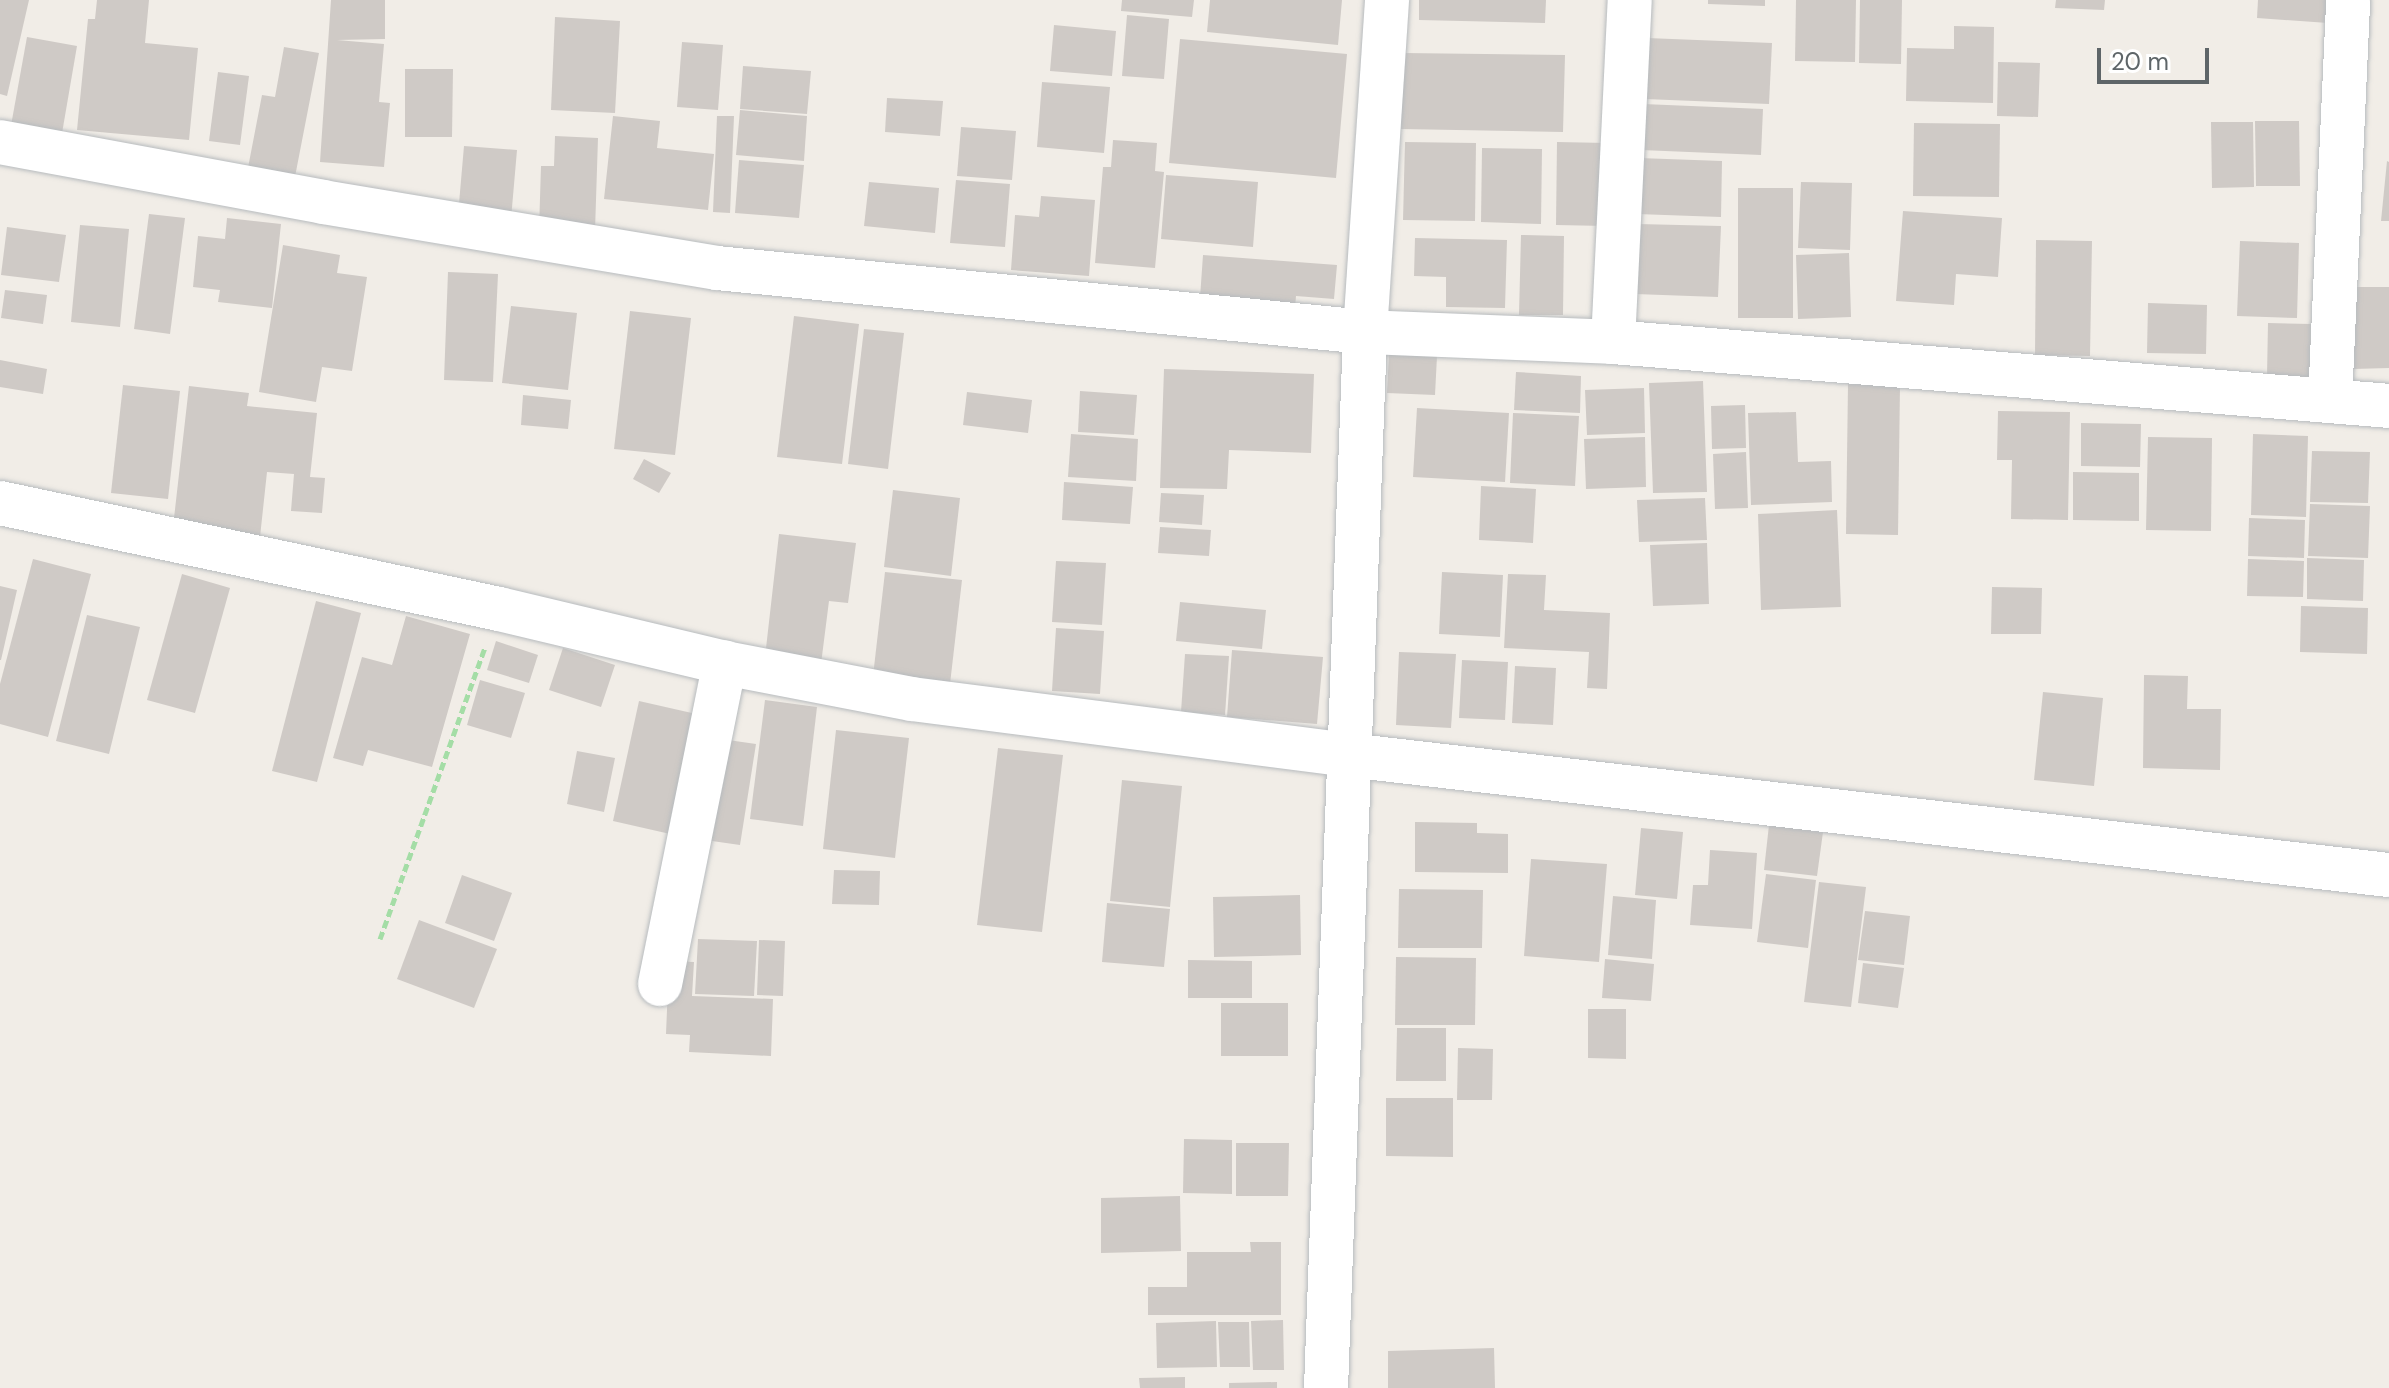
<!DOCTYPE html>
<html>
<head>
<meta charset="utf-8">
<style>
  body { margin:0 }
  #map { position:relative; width:2389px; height:1388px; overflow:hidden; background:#f1ede7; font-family:"DM Sans",sans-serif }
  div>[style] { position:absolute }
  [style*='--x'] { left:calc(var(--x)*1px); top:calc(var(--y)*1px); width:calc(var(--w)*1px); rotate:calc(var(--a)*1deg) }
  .building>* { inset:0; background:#cfcac6 }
  .path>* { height:5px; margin-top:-2.5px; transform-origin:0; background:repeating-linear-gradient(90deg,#a4dda6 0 8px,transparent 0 12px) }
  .roads { filter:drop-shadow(0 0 2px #b7bbbe) drop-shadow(0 0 2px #b7bbbe) }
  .street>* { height:44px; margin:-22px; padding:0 22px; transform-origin:22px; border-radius:22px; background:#fff }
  span { translate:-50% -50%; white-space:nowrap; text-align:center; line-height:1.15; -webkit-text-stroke:8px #fff; paint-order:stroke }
  .scale { position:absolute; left:2097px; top:48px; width:112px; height:36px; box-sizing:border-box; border:4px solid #5e6568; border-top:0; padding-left:10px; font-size:24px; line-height:28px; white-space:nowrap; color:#5e6568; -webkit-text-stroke:6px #fff; paint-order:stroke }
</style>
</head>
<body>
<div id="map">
  <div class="building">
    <div style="clip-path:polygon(0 0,29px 0,7px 96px,0 94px)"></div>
    <div style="clip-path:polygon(97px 0,149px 0,145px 43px,198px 48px,189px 140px,77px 130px,88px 19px,95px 19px)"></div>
    <div style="clip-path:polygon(331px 0,385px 0,385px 39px,337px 40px,384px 44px,379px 102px,390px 103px,384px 167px,320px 162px)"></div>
    <div style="clip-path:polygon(1122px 0,1194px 0,1192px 17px,1121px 11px)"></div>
    <div style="clip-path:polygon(1210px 0,1342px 0,1338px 45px,1207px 32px)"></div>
    <div style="clip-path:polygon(1419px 0,1546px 0,1545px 23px,1419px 20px)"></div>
    <div style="clip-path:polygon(1708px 0,1765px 0,1765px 6px,1708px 4px)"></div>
    <div style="clip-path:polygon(1796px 0,1856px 0,1855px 62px,1795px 61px)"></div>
    <div style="clip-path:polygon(1860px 0,1902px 0,1901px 64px,1859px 63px)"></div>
    <div style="clip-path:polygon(2056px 0,2105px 0,2104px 10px,2055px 8px)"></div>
    <div style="clip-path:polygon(2258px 0,2330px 0,2328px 23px,2257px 18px)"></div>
    <div style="clip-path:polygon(1127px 15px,1169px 19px,1164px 79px,1122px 76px)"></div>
    <div style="clip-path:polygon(555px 17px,620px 21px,615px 113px,551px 110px)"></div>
    <div style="clip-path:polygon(1054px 25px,1116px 31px,1112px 76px,1050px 71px)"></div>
    <div style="clip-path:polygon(1954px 26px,1994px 27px,1993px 103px,1906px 101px,1907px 48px,1954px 49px)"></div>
    <div style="clip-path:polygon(27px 37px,77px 46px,61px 139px,10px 131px)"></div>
    <div style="clip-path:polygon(1647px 38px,1772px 43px,1769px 104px,1645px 99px)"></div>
    <div style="clip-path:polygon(1180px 39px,1347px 54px,1336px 178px,1169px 163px)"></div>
    <div style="clip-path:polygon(682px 42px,723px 45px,718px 110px,677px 107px)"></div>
    <div style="clip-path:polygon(284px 47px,319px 53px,293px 187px,246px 178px,262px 95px,275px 97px)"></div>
    <div style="clip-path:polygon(1403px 53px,1565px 55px,1563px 132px,1401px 129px)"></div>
    <div style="clip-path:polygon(1998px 62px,2040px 63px,2038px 117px,1997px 116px)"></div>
    <div style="clip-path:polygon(743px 66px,811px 71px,807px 114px,740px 109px)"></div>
    <div style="clip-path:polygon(405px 69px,453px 69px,452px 137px,405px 137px)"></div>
    <div style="clip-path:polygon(218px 72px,249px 76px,240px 145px,209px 141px)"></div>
    <div style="clip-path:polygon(1042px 82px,1110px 87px,1104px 153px,1037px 147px)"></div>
    <div style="clip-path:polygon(887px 98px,943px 101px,940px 136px,885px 132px)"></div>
    <div style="clip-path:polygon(1643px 104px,1763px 109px,1761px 155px,1641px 150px)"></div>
    <div style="clip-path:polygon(740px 110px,807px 116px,804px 161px,736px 155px)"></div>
    <div style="clip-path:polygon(613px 116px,660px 121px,657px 148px,714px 154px,708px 210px,604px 199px)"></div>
    <div style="clip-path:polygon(717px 116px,734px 116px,730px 213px,713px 212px)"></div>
    <div style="clip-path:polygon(2255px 121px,2299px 121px,2300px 186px,2256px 186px)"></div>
    <div style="clip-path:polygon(2211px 122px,2253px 122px,2254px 187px,2212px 188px)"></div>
    <div style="clip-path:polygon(1914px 123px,2000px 124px,1999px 197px,1913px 196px)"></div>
    <div style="clip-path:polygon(961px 127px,1016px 131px,1012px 180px,957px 176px)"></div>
    <div style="clip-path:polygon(555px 136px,598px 138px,595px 231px,539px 230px,541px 166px,554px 166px)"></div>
    <div style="clip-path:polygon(1113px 140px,1157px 143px,1155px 171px,1164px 172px,1155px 268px,1095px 263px,1103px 167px,1111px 167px)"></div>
    <div style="clip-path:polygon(1405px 142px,1476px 143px,1475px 221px,1403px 220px)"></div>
    <div style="clip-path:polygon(1557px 142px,1607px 143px,1606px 226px,1556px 225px)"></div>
    <div style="clip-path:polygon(464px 146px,517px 150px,511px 219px,458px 215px)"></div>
    <div style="clip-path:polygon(1482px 148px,1542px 149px,1541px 224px,1481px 222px)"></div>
    <div style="clip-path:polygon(1639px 158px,1722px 161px,1721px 217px,1637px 214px)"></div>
    <div style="clip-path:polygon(739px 160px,804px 165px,799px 218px,735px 213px)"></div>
    <div style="clip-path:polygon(2387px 161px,2389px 162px,2389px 221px,2381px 221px)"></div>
    <div style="clip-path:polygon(1166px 175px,1258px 182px,1253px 247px,1161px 239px)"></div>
    <div style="clip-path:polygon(956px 180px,1010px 184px,1005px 247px,950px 243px)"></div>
    <div style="clip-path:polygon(869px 182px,939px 188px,935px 233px,864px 226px)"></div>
    <div style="clip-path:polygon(1801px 182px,1852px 183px,1850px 250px,1798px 248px)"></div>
    <div style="clip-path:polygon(1738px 188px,1793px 188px,1793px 318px,1738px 318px)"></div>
    <div style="clip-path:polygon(1041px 196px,1095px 200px,1089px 276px,1011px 270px,1015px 215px,1039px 217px)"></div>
    <div style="clip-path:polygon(1903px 211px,2002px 218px,1998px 277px,1956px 274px,1954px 305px,1896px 301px)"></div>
    <div style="clip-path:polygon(149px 214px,185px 218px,170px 334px,134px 329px)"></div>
    <div style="clip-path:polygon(227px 218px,281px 224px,272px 308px,218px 302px,220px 290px,193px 287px,198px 236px,225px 239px)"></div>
    <div style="clip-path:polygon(1638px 224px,1721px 226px,1718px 297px,1635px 294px)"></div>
    <div style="clip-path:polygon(80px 225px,129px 229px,120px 327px,71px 322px)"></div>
    <div style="clip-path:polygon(7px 227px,66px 235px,59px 282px,1px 275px)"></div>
    <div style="clip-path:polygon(1521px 235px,1564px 236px,1563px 315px,1519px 315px)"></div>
    <div style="clip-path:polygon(1415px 238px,1507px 240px,1505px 308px,1446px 307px,1446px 277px,1414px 276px)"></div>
    <div style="clip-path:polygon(2036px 240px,2092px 241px,2090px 356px,2035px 355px)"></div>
    <div style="clip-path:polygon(2240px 241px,2299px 243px,2297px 318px,2237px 316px)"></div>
    <div style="clip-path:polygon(283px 245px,340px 255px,337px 273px,367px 277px,352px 371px,322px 367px,316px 402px,259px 392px)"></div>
    <div style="clip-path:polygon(1849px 253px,1851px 317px,1798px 319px,1796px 255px)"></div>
    <div style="clip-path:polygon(1203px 255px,1337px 265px,1334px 299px,1296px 296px,1294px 319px,1199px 312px)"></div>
    <div style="clip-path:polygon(448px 272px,498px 274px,493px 382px,444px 380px)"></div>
    <div style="clip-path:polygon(2352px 287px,2389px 287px,2389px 368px,2353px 369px)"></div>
    <div style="clip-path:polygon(5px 290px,47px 295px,43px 324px,1px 318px)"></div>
    <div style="clip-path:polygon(2148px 303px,2207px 305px,2206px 354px,2147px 353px)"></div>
    <div style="clip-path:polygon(511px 306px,577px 313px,568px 390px,502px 383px)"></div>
    <div style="clip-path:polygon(630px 311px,691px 318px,675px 455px,614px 449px)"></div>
    <div style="clip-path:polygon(794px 316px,859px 324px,842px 464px,777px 457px)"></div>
    <div style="clip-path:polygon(2268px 323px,2311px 324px,2310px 377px,2267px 376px)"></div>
    <div style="clip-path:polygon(864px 329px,904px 333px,888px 469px,848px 464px)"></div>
    <div style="clip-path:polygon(1389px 354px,1437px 356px,1435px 395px,1387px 393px)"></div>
    <div style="clip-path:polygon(0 360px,47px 369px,43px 394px,0 387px)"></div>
    <div style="clip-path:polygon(1164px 369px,1314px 374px,1311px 453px,1229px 450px,1227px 489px,1160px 488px)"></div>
    <div style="clip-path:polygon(1516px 372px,1581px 376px,1580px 413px,1514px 410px)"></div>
    <div style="clip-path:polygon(1703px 381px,1707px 492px,1653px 493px,1649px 383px)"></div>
    <div style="clip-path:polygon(1848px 384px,1900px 385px,1898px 535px,1846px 534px)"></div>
    <div style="clip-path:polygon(123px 385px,180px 391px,168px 499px,111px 493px)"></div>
    <div style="clip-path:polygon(189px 386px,249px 393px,247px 406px,317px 413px,310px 477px,325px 478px,322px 513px,291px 511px,294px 474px,267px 472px,260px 537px,173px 527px)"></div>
    <div style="clip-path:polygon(1644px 388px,1645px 433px,1587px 435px,1585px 390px)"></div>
    <div style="clip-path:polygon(1080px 391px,1137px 395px,1134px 435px,1078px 432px)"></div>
    <div style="clip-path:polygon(967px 392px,1032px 400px,1028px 433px,963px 425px)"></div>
    <div style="clip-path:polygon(523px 395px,571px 400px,568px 429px,521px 425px)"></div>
    <div style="clip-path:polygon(1745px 405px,1746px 448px,1712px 449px,1711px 406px)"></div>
    <div style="clip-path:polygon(1417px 408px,1509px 413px,1505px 482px,1413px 477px)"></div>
    <div style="clip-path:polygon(1998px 411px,2070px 412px,2068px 520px,2011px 519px,2012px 460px,1997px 460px)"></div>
    <div style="clip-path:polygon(1796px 412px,1798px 462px,1831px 461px,1832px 502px,1751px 505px,1748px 413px)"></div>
    <div style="clip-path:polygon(1513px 413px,1579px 416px,1575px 486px,1510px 483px)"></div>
    <div style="clip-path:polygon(2081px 423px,2141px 424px,2140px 467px,2081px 466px)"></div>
    <div style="clip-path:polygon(1071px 434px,1138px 439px,1136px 481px,1068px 477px)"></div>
    <div style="clip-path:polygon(2253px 434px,2308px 436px,2306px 517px,2251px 515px)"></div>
    <div style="clip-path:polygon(1645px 437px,1646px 487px,1586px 489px,1584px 439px)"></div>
    <div style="clip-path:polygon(2148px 437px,2212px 438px,2211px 531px,2146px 530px)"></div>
    <div style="clip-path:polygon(2312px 451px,2370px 452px,2368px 503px,2310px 502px)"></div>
    <div style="clip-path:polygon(1746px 452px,1748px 508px,1715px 509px,1713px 454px)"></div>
    <div style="clip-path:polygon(644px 459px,671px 473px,659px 493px,633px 479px)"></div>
    <div style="clip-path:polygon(2073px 472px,2139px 473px,2139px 521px,2073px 520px)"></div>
    <div style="clip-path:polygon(1064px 482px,1133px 487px,1130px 524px,1062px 520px)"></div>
    <div style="clip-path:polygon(1481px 486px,1536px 489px,1533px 543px,1479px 540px)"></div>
    <div style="clip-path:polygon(893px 490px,960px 498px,951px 576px,884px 567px)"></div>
    <div style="clip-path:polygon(1161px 493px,1204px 495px,1202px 525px,1159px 522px)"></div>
    <div style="clip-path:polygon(1705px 498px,1707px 540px,1639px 542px,1637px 500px)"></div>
    <div style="clip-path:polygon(2310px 504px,2370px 506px,2368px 558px,2308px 556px)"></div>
    <div style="clip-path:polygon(1837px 510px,1841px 607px,1761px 610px,1758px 514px)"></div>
    <div style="clip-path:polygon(2249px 518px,2305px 520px,2304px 558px,2248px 556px)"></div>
    <div style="clip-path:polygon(1160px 527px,1211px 530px,1209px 556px,1158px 553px)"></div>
    <div style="clip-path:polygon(779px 534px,856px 543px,848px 603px,829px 601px,821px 664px,765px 657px)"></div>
    <div style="clip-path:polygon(1707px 543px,1709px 604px,1653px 606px,1650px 545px)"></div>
    <div style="clip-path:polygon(2307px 558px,2364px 560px,2363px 601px,2307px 599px)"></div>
    <div style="clip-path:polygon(33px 559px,91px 574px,48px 737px,0 724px,0 684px)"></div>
    <div style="clip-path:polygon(2248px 559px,2304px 561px,2303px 597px,2247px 596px)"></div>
    <div style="clip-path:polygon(1056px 561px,1106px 563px,1102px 625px,1052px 622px)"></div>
    <div style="clip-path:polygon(885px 572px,962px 580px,950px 684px,873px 676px)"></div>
    <div style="clip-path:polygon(1442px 572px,1503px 575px,1500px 637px,1439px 634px)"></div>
    <div style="clip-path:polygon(182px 574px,230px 588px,195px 713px,147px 700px)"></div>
    <div style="clip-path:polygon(1508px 574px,1546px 575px,1544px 610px,1610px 613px,1607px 689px,1587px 688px,1589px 652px,1504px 648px)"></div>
    <div style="clip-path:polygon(0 586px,17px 590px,1px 660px,0 660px)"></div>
    <div style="clip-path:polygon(1992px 587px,2042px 588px,2041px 634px,1991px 634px)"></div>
    <div style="clip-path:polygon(316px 601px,361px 613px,317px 782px,272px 771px)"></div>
    <div style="clip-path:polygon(1180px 602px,1266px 610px,1262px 649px,1176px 641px)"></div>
    <div style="clip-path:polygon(2301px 606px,2368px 608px,2367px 654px,2300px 652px)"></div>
    <div style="clip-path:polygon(87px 615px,140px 627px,109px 754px,56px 741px)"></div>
    <div style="clip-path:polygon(406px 616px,470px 634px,432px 767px,368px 750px,363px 766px,333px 758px,362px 657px,392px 665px)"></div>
    <div style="clip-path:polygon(1056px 628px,1104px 631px,1100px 694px,1052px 691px)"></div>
    <div style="clip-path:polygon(496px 641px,538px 655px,529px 683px,487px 670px)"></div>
    <div style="clip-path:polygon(563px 648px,615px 665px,601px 707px,549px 690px)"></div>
    <div style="clip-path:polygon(1232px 650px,1323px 657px,1317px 724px,1227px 717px)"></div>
    <div style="clip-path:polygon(1399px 652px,1456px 654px,1451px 728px,1396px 725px)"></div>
    <div style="clip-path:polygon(1185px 654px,1229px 656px,1225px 715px,1181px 712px)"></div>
    <div style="clip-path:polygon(1462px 660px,1508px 662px,1505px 720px,1459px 718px)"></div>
    <div style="clip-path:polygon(1515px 666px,1556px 668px,1553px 725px,1512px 723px)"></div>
    <div style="clip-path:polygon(2144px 675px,2188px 676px,2187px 709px,2221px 709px,2220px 770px,2143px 768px)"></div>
    <div style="clip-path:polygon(480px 680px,525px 693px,511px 738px,467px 725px)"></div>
    <div style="clip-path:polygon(2043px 692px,2103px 698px,2094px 786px,2034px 780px)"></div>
    <div style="clip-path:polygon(765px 700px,817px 707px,803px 826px,750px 819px)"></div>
    <div style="clip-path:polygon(639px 701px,705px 716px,679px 836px,613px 821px)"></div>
    <div style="clip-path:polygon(836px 730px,909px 738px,895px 858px,823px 849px)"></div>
    <div style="clip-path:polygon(721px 739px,756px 744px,740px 845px,705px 840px)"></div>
    <div style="clip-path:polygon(998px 748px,1063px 755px,1042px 932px,977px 925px)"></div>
    <div style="clip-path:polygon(577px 751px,615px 758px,604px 812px,567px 804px)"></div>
    <div style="clip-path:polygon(1122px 780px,1182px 786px,1170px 907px,1110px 901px)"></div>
    <div style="clip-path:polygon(1415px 822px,1477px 823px,1477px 833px,1508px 834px,1508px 873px,1415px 872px)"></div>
    <div style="clip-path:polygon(1769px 825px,1823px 832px,1817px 876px,1764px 870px)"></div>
    <div style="clip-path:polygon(1641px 828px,1683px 832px,1677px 899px,1635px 895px)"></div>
    <div style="clip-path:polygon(1710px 850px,1757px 853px,1752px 929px,1690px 925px,1693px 885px,1708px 885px)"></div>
    <div style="clip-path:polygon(1531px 859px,1607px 864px,1599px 962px,1524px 956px)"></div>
    <div style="clip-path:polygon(834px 870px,880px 871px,879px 905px,832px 904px)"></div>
    <div style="clip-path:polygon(1766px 874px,1816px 880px,1808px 948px,1757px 942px)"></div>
    <div style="clip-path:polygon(462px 875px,512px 893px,494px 941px,445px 923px)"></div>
    <div style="clip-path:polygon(1819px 882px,1866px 887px,1851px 1007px,1804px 1002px)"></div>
    <div style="clip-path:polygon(1399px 889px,1483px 890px,1482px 948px,1398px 948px)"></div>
    <div style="clip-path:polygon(1300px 895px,1301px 955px,1214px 957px,1213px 897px)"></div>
    <div style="clip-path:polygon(1613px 896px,1656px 900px,1652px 959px,1608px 955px)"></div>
    <div style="clip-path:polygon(1107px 903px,1170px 909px,1164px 967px,1102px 962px)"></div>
    <div style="clip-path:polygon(1865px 911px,1910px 916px,1904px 965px,1858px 960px)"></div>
    <div style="clip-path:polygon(419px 920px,497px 949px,474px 1008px,397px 979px)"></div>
    <div style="clip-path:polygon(698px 939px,757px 941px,754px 996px,695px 994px)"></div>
    <div style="clip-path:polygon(759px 940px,785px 941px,783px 996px,757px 995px)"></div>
    <div style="clip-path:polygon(1396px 957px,1476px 958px,1475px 1025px,1395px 1025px)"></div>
    <div style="clip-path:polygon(1605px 959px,1654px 964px,1651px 1001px,1602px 998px)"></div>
    <div style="clip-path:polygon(1188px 960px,1252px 961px,1252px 998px,1188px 998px)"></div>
    <div style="clip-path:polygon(669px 961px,694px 962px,692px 996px,773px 999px,771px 1056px,689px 1052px,690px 1035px,666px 1034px)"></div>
    <div style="clip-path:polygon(1863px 963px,1904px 968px,1898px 1008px,1858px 1003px)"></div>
    <div style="clip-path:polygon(1221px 1003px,1288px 1003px,1288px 1056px,1221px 1056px)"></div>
    <div style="clip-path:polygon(1588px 1009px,1626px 1009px,1626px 1059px,1588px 1058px)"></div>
    <div style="clip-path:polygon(1397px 1028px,1446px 1028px,1446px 1081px,1396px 1081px)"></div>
    <div style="clip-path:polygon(1458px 1048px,1493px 1049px,1492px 1100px,1457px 1100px)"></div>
    <div style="clip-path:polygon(1386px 1098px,1453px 1098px,1453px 1157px,1386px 1156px)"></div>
    <div style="clip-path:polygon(1184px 1139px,1232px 1140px,1232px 1194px,1183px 1193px)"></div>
    <div style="clip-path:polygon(1236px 1143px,1289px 1143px,1288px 1196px,1236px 1196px)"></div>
    <div style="clip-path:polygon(1180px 1196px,1181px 1251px,1101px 1253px,1101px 1198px)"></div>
    <div style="clip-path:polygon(1250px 1242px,1281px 1242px,1281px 1315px,1148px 1315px,1148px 1287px,1187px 1287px,1187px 1252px,1251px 1252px)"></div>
    <div style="clip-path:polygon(1283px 1320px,1284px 1370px,1253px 1370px,1251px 1321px)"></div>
    <div style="clip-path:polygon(1216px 1321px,1217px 1367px,1157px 1368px,1156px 1323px)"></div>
    <div style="clip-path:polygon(1218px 1322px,1249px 1322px,1250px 1367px,1220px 1367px)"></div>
    <div style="clip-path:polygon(1494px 1348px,1495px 1388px,1388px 1388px,1388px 1351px)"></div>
    <div style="clip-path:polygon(1185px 1377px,1185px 1388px,1140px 1388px,1139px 1378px)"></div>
    <div style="clip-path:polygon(1277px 1382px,1277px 1388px,1229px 1388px,1229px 1383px)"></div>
  </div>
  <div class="path">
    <div style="--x:380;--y:939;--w:309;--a:-70.2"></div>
  </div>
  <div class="roads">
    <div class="street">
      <div style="--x:0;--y:142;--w:329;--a:10.5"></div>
      <div style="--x:323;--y:202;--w:399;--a:9.5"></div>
      <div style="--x:717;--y:268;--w:651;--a:5.64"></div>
      <div style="--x:1365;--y:332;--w:248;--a:2.3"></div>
      <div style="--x:1613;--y:342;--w:779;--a:4.71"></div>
      <div style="--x:1613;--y:342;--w:342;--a:-87.2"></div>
      <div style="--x:2330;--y:401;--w:401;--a:-87.4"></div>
      <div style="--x:0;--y:503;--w:510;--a:11.99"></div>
      <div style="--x:499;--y:609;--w:232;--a:13.4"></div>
      <div style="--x:725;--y:663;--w:190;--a:10.9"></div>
      <div style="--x:912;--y:699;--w:440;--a:7.3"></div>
      <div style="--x:1348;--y:755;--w:1048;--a:6.58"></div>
      <div style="--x:660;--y:984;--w:328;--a:-78.6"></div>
      <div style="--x:1326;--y:1388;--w:1057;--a:-87.88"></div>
      <div style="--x:1365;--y:332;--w:333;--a:-86.2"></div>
    </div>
  </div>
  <div class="scale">20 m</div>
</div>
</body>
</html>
